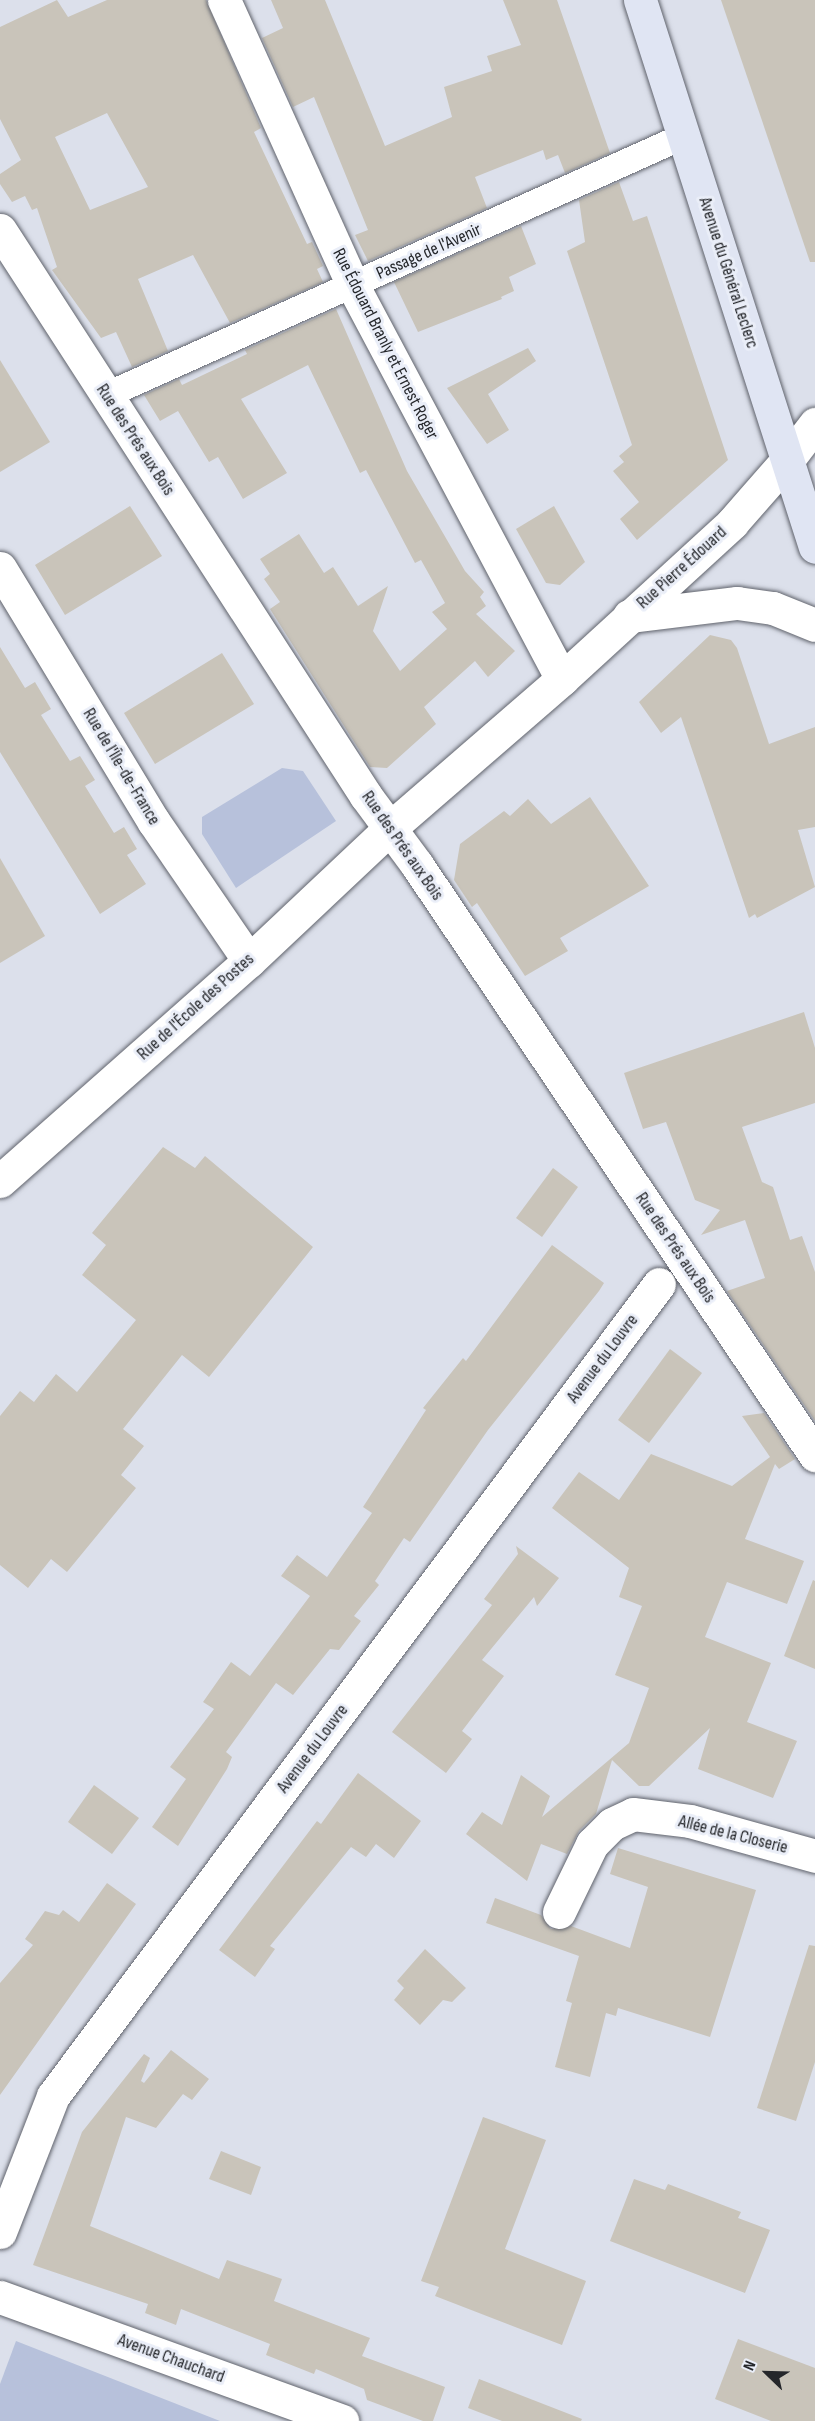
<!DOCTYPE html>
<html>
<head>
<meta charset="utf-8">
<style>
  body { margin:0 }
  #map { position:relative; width:815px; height:2421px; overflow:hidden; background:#dce0eb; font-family:"Sofia Sans Condensed",sans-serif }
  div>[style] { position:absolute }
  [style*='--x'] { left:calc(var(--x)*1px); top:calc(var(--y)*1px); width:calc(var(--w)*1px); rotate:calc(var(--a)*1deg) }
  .green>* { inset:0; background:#b7c1db }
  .building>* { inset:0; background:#c9c4ba }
  .roads { filter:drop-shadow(0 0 2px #60636c) drop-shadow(0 0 2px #60636c) }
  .pedestrian>* { height:26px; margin:-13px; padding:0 13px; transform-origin:13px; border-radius:13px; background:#fff }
  .minor>* { height:33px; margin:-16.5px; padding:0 16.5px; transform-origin:16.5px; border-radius:16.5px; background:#fff }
  .secondary>* { height:33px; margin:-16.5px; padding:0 16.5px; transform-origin:16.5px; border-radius:16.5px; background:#fff }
  .primary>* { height:33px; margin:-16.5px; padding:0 16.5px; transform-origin:16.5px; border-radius:16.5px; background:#e0e5f3 }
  span { translate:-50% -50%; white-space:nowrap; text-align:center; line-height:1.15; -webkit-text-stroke:6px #eaeef8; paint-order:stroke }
  .street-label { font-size:18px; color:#25272b }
  .north { position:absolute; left:737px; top:2343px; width:60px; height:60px; -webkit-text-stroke:4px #eaeef8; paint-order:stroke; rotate:293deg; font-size:16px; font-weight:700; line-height:24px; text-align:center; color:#25272b }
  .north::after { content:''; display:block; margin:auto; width:21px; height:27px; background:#25272b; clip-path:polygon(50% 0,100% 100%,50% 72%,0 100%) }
</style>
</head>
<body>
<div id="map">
  <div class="green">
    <div style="clip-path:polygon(282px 768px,303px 771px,336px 821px,236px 888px,202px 834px,202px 817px)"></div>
    <div style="clip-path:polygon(16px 2341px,220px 2421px,0 2421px,0 2384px)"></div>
  </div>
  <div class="building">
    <div style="clip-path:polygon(evenodd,57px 0,68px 17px,107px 0,206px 0,261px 128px,254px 132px,307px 244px,312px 242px,323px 266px,317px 269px,323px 282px,230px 323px,193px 255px,138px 279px,168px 351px,132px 367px,116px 332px,101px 338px,52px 270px,57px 267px,37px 208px,32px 210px,25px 196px,12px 202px,0 184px,0 174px,21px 160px,0 119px,0 27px,57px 0,107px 113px,148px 187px,90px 210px,55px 137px,107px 113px)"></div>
    <div style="clip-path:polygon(271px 0,325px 0,385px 146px,452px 117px,444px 87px,492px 71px,487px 56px,521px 45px,503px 0,557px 0,610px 153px,565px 173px,558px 155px,546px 160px,543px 150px,475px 177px,487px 208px,368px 261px,355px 235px,368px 230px,314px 97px,293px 107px,262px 38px,283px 28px)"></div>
    <div style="clip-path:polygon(721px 0,815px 0,815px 262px,810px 262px)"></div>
    <div style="clip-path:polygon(619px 182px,633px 221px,647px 216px,728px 460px,637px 540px,620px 519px,639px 502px,613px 471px,624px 462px,619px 456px,632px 445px,567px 251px,585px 242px,579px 200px)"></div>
    <div style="clip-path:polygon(521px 226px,536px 264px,509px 277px,514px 291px,501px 297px,502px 299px,418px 332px,394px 282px)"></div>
    <div style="clip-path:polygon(336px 309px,407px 471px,465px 571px,484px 592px,480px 597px,486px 606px,476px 614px,515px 651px,488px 677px,475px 661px,424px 707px,436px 724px,387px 768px,370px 767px,270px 609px,280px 602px,264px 579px,270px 574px,260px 559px,299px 534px,324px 573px,333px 567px,358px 606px,388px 586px,373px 631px,400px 671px,447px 629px,432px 612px,445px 603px,421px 560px,415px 563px,366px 470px,360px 473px,308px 365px,241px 399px,287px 473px,243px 499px,218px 457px,209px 462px,178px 411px,160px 421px,144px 395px,179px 379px,182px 385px,247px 354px,245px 350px)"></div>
    <div style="clip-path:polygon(528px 348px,536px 361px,488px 394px,509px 430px,487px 444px,447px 388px)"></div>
    <div style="clip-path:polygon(0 360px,50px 442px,0 472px)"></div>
    <div style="clip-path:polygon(130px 506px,162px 556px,65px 615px,35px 565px)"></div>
    <div style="clip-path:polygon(554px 506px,585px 562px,560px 585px,546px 583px,516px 529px)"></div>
    <div style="clip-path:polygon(710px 635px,731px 640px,737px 648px,769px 744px,815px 727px,815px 827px,798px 830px,815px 887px,757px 918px,755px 914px,749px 918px,681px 717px,661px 733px,639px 702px)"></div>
    <div style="clip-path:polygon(0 647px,25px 688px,35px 682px,51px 709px,41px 715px,70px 761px,80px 756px,95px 780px,85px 786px,114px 833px,124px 827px,137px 849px,127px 855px,146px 884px,100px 914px,0 752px)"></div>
    <div style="clip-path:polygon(222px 653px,254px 704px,155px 764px,124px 713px)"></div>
    <div style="clip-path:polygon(590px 797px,649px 886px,560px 938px,568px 951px,525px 976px,477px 903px,472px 907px,454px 880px,460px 844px,504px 811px,510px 816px,528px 799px,551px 824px)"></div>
    <div style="clip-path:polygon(0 858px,45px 936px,0 963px)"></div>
    <div style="clip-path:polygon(804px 1012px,815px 1048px,815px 1103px,742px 1127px,762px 1182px,773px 1187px,790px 1240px,802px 1236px,815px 1272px,815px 1421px,727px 1291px,765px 1278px,745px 1220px,701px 1235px,720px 1210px,695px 1200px,666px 1122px,643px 1129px,624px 1073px)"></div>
    <div style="clip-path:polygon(163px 1147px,195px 1168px,205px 1156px,313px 1247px,209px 1377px,182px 1355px,123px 1429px,144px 1446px,121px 1475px,136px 1488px,67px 1572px,51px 1559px,28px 1588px,0 1565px,0 1416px,20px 1391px,34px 1402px,56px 1374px,77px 1392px,136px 1320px,82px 1275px,106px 1245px,92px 1233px)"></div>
    <div style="clip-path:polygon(553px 1168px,578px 1187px,542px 1237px,516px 1218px)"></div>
    <div style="clip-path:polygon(552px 1245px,604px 1283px,599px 1291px,488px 1430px,410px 1542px,404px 1538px,375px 1581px,379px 1585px,354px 1616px,361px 1621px,339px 1650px,330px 1649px,293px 1695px,276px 1683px,226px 1752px,232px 1757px,227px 1769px,178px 1846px,152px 1827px,186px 1779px,170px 1767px,214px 1709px,203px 1702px,231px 1662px,250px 1676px,310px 1596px,281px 1576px,297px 1555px,327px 1577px,372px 1513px,363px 1507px,426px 1410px,423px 1408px,463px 1358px,466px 1361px)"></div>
    <div style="clip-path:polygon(670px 1349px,702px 1373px,649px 1443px,618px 1420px)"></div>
    <div style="clip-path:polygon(764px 1413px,795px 1459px,779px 1469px,775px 1464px,745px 1539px,804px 1561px,787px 1604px,727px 1582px,705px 1637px,771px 1663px,747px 1722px,797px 1741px,773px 1798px,698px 1769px,710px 1728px,649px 1786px,639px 1786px,612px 1760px,596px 1814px,579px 1831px,567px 1854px,541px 1844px,527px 1881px,466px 1834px,482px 1812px,502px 1825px,521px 1775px,550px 1796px,542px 1817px,629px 1743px,649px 1688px,615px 1675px,642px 1606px,619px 1597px,629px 1568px,552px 1508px,579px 1472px,619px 1500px,651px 1454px,732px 1486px,770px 1457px,742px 1416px)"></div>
    <div style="clip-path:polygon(516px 1546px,559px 1578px,537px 1606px,534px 1597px,482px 1660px,504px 1676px,462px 1731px,472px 1739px,446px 1773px,392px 1732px,492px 1605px,484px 1599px,518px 1554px)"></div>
    <div style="clip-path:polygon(813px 1580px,815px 1581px,815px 1669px,784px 1656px)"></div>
    <div style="clip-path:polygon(358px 1773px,421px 1821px,394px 1858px,376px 1844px,366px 1857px,351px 1847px,270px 1946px,275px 1949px,255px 1977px,219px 1950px,317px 1821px,321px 1824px)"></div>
    <div style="clip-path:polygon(94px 1785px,139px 1818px,112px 1854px,68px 1822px)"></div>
    <div style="clip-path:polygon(618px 1848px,756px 1890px,710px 2037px,618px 2008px,616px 2016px,606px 2013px,590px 2077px,555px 2067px,572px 2003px,566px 2001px,579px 1956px,486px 1923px,495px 1898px,541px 1915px,551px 1929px,571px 1926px,630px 1948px,648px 1887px,610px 1874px)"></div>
    <div style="clip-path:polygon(107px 1883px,136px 1904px,0 2095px,0 1983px,33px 1945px,25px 1939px,45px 1911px,59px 1915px,63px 1910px,79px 1922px)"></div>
    <div style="clip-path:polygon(809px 1945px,815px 1946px,815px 2062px,796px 2121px,757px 2108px)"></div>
    <div style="clip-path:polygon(425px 1949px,466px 1988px,452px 2002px,443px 2000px,420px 2025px,394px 2000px,404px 1988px,397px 1981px)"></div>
    <div style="clip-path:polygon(171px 2050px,209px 2079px,192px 2100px,183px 2094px,156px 2128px,126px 2117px,90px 2226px,219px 2279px,227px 2260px,282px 2279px,274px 2301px,370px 2338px,362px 2356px,445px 2387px,433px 2421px,423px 2421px,367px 2400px,364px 2389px,316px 2369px,314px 2374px,266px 2355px,270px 2344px,181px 2309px,176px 2325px,145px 2313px,148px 2304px,33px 2265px,82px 2132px,144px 2054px,150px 2058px,141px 2081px,144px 2083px)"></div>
    <div style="clip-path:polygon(483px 2117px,546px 2140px,505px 2249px,586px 2281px,562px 2345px,435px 2296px,439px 2287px,421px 2281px)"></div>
    <div style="clip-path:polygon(221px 2151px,261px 2167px,251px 2195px,209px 2179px)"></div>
    <div style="clip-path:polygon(634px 2179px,665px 2190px,668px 2184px,741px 2212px,738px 2218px,770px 2230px,745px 2293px,610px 2241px)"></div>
    <div style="clip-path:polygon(738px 2339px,815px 2368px,815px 2421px,771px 2421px,715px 2399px)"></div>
    <div style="clip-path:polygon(479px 2379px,582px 2419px,581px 2421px,502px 2421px,468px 2408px)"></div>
  </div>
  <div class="roads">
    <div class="pedestrian">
      <div style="--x:107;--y:395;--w:632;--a:-24.17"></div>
    </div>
    <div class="minor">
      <div style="--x:224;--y:0;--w:314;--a:65.7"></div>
      <div style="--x:353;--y:286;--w:445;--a:62"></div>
      <div style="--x:0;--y:230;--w:674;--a:57.11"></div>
      <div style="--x:366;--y:796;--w:86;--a:53.5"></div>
      <div style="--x:417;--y:865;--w:712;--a:56"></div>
      <div style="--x:789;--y:458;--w:43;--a:-52.6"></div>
      <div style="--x:0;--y:568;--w:297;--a:58.8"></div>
      <div style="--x:154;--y:822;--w:168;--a:55.6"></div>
      <div style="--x:559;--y:1912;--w:76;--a:-64.1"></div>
      <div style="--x:592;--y:1844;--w:28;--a:-45"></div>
      <div style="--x:612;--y:1824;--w:23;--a:-25"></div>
      <div style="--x:633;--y:1814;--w:57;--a:7"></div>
      <div style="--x:690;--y:1821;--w:130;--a:15.6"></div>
      <div style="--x:0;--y:2232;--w:146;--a:-68.7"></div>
      <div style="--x:53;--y:2096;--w:1013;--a:-53.27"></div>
      <div style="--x:0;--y:2297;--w:364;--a:19.9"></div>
    </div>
    <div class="secondary">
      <div style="--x:629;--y:616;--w:109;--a:-6.9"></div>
      <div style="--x:737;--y:603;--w:36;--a:8"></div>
      <div style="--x:773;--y:608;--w:45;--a:22"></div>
      <div style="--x:0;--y:1181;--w:332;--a:-41.5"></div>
      <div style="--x:249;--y:961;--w:192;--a:-43.3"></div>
      <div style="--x:389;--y:829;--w:229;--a:-40.9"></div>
      <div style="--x:562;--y:679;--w:231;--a:-42.5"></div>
      <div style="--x:732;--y:523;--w:86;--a:-48.8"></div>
    </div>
    <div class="primary">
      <div style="--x:640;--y:0;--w:574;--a:72.26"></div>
    </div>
  </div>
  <div class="street-label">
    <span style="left:429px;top:252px;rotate:-24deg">Passage de l'Avenir</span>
    <span style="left:728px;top:273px;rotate:72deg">Avenue du Général Leclerc</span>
    <span style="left:385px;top:344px;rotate:63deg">Rue Édouard Branly et Ernest Roger</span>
    <span style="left:135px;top:440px;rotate:57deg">Rue des Prés aux Bois</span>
    <span style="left:682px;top:568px;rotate:-42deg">Rue Pierre Édouard</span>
    <span style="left:121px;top:767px;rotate:59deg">Rue de l'Île-de-France</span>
    <span style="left:402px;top:846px;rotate:55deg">Rue des Prés aux Bois</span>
    <span style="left:196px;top:1007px;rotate:-42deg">Rue de l'École des Postes</span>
    <span style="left:675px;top:1248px;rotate:56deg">Rue des Prés aux Bois</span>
    <span style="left:603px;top:1359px;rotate:-53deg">Avenue du Louvre</span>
    <span style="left:313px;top:1749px;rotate:-53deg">Avenue du Louvre</span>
    <span style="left:733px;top:1835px;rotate:14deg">Allée de la Closerie</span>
    <span style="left:171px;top:2359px;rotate:20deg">Avenue Chauchard</span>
  </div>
  <div class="north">N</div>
</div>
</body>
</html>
